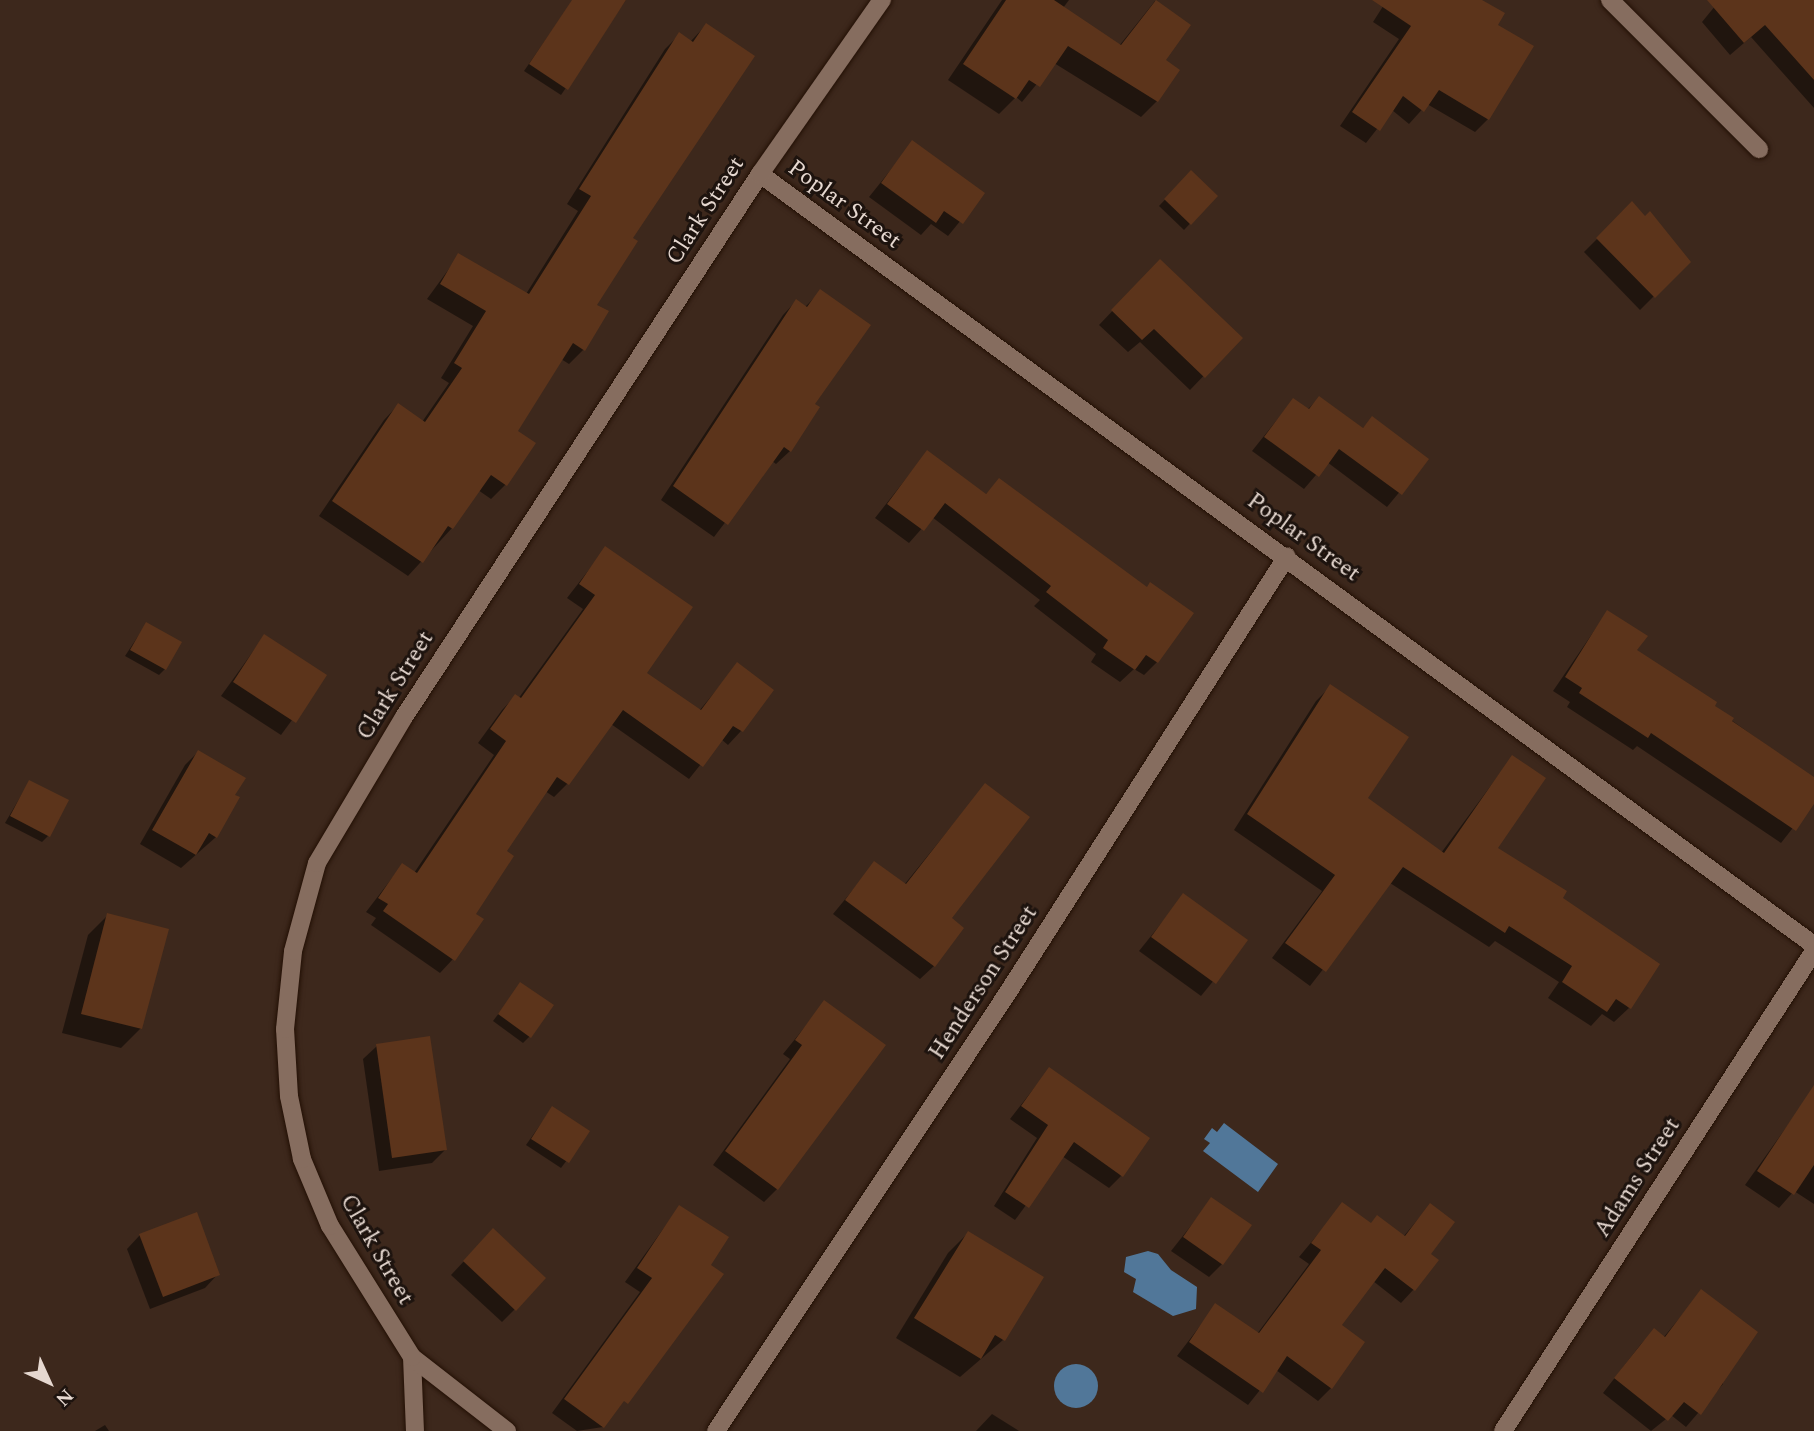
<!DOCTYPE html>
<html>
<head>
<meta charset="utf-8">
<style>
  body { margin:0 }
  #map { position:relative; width:1814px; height:1431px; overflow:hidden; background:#3d281c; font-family:Spectral,serif }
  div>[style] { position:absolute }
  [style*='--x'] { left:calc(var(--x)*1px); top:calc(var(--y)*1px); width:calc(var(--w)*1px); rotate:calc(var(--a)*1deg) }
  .water>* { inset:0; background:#517799 }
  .round { border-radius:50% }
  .shadow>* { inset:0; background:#0007 }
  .building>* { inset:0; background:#5c341b }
  .roads { filter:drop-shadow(0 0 2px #231005) drop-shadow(0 0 2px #231005) }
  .minor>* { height:18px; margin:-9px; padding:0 9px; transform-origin:9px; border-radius:9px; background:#866d5f }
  span { translate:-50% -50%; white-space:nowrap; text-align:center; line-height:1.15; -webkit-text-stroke:6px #1d130e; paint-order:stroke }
  .street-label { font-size:23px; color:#e6d8d0 }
  .north { position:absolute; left:14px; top:1347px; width:70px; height:70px; -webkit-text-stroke:5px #1d130e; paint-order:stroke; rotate:135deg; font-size:19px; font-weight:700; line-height:28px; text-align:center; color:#e6d8d0 }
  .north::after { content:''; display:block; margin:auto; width:24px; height:32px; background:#e6d8d0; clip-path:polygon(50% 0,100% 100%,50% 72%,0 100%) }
</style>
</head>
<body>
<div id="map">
  <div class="water">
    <div style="clip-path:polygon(1224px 1123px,1278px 1164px,1258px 1192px,1203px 1151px,1210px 1143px,1204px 1139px,1212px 1128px,1217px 1132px)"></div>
    <div style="clip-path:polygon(1148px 1251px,1158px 1254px,1171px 1270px,1197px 1287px,1196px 1309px,1173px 1316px,1133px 1292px,1136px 1279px,1124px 1272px,1126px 1257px)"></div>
    <div class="round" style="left:1054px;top:1364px;width:44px;height:44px"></div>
  </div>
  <div class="shadow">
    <div style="clip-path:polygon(573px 0,626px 0,561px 95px,524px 71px)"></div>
    <div style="clip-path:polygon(1002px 0,1069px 0,1063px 8px,1119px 46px,1155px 1px,1163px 61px,1157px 101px,1141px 117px,1054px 63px,1022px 102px,1016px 97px,999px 114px,948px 80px)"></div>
    <div style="clip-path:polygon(1387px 0,1479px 0,1496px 26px,1488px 119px,1475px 132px,1427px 104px,1409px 124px,1392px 110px,1366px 143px,1340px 126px,1399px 39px,1373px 22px)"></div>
    <div style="clip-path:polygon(1720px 0,1814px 0,1814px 108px,1751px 37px,1730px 55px,1702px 22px)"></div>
    <div style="clip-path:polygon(706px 25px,631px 239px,595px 305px,584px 349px,569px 364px,561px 359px,516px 432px,505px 485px,491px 499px,478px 490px,452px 528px,408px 576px,319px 516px,384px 420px,398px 405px,422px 422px,449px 383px,441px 378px,473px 326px,427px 299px,459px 255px,526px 294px,578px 211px,567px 204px,665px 49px,679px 35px,690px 42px)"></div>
    <div style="clip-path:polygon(913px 142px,983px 193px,948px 236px,931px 224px,921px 235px,869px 197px)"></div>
    <div style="clip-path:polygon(1191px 172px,1216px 196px,1184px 230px,1159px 206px)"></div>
    <div style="clip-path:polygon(1632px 204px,1689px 261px,1640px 310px,1584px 252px)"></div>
    <div style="clip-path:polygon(1160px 261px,1240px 338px,1190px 390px,1140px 342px,1128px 352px,1099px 325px)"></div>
    <div style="clip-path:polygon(820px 292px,812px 404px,790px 451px,776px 464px,772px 461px,714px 537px,661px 500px,783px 315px,796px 301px,805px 307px)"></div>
    <div style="clip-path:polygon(1319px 398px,1362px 429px,1373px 418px,1427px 459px,1387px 507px,1327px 462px,1304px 489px,1252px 451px,1293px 400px,1307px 410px)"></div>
    <div style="clip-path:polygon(927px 452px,985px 495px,999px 480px,1157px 662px,1144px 675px,1134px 669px,1120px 682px,1091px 662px,1096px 654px,1034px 606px,1040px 600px,932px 517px,909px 543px,875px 518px)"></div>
    <div style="clip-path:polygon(605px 549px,645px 673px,699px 711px,737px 665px,772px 690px,741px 731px,728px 745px,721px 739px,689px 779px,611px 724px,567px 784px,554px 797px,545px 791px,505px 852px,453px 959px,440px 973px,371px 925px,376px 918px,366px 912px,402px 865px,414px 873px,494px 755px,478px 743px,502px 710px,515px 696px,518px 699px,583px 609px,567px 598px)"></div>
    <div style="clip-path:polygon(1607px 612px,1634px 651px,1814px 779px,1814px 801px,1781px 843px,1637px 746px,1633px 750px,1567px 707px,1570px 702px,1553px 691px)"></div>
    <div style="clip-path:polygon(146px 624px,165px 669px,159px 675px,125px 656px)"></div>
    <div style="clip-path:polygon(264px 636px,325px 675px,281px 735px,221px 696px)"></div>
    <div style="clip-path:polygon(1331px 686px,1366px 798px,1441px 853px,1512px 757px,1495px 848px,1629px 1008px,1614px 1022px,1602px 1014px,1591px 1026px,1548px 998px,1559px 982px,1495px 941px,1489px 947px,1390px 883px,1310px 986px,1272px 958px,1322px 891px,1234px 830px,1316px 701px)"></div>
    <div style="clip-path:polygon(198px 752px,233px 795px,216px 837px,181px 868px,140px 844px,185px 765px)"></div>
    <div style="clip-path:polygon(29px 782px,48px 836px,42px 842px,5px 823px)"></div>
    <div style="clip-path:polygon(985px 785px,934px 966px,920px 979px,833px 914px,875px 863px,904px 885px)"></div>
    <div style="clip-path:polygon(1184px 895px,1246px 941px,1201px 996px,1139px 951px)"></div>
    <div style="clip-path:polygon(108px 915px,141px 1028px,121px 1048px,62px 1033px,88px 935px)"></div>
    <div style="clip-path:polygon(521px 984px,530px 1036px,523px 1043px,493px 1021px)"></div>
    <div style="clip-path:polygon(824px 1003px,777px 1189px,764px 1202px,713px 1165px,790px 1059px,783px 1054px)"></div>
    <div style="clip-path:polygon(377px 1046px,445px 1150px,432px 1163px,379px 1171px,363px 1059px)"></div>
    <div style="clip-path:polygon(1049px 1069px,1121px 1176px,1109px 1188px,1062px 1156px,1015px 1220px,994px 1206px,1037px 1138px,1010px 1119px)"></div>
    <div style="clip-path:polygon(1810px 1094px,1814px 1097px,1814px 1204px,1794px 1191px,1779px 1208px,1745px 1185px)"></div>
    <div style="clip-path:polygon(552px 1108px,588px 1132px,561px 1168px,526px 1145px)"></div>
    <div style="clip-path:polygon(1212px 1199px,1222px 1264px,1209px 1277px,1171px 1251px)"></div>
    <div style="clip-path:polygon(1343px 1204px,1370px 1225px,1403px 1237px,1430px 1205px,1429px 1254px,1414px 1289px,1401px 1303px,1373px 1281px,1339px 1325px,1331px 1388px,1318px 1401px,1276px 1370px,1248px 1405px,1177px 1356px,1216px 1305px,1257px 1334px,1309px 1264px,1299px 1257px)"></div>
    <div style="clip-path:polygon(679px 1207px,708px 1266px,722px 1274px,603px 1427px,577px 1431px,552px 1413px,640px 1292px,625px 1282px)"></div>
    <div style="clip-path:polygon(968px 1233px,1003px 1340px,960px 1377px,896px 1338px,948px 1253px)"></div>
    <div style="clip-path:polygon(140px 1235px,218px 1274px,205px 1288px,150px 1309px,127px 1249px)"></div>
    <div style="clip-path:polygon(480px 1244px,515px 1309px,502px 1322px,451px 1275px)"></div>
    <div style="clip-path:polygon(1701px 1292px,1723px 1384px,1686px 1427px,1671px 1415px,1651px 1431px,1603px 1393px,1641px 1344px,1654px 1331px,1663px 1338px)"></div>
    <div style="clip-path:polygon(992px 1414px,1019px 1431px,976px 1431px)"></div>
    <div style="clip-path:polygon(105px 1425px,109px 1431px,95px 1431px)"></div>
  </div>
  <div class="building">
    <div style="clip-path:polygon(572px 0,626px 0,568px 90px,529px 64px)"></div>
    <div style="clip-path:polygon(1006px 0,1054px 0,1121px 45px,1156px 0,1191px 25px,1166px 60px,1180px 70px,1158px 102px,1068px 46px,1040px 87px,1029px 80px,1016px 99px,963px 64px)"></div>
    <div style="clip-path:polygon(1372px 0,1482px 0,1505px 13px,1498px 25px,1534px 46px,1489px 120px,1439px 90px,1424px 112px,1403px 96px,1380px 131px,1352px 112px,1411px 26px)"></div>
    <div style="clip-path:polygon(1707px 0,1814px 0,1814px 80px,1765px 25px,1744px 43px)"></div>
    <div style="clip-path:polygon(706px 23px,755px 56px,633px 238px,638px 241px,597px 305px,609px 311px,585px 351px,573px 343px,518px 431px,536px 443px,507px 486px,491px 475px,453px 529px,448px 526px,423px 563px,332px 501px,398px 403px,425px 422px,462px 368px,454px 363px,486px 311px,440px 284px,458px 253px,529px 294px,591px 196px,579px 189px,679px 32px,693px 42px)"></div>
    <div style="clip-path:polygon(912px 140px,985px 193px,963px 224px,944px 211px,936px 223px,881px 183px)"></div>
    <div style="clip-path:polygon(1191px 170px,1218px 196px,1191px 225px,1164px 199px)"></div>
    <div style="clip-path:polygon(1632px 201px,1645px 216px,1650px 211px,1691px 262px,1655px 298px,1596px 238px)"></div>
    <div style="clip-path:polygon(1160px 259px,1243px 338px,1205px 378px,1154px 329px,1142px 340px,1111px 310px)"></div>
    <div style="clip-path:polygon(820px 289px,871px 325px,815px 404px,820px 407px,791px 452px,784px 447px,728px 525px,673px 486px,796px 299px,807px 307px)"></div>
    <div style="clip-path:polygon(1319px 396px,1363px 428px,1372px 416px,1429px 459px,1402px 495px,1339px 449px,1319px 477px,1264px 437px,1293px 398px,1309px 409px)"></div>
    <div style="clip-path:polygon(927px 450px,986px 494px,999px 478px,1147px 587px,1150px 582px,1194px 613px,1158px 663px,1146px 655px,1135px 670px,1103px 648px,1108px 640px,1046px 592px,1051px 586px,945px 503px,924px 531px,887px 504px)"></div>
    <div style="clip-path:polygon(605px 546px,693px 607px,647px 673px,701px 710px,737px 662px,774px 690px,743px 732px,733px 726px,703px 767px,623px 710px,569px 785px,557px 777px,507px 851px,514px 856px,476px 914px,484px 919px,455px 961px,383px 911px,388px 904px,378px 898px,402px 863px,417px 873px,506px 741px,490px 729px,515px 694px,521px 698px,595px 595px,579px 584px)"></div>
    <div style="clip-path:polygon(1607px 610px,1648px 636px,1637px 650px,1717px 702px,1715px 706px,1734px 718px,1732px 721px,1814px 777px,1814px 804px,1796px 831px,1651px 733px,1648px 738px,1579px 693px,1582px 688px,1565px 677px)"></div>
    <div style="clip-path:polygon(146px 622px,182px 642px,166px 670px,130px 650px)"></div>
    <div style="clip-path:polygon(264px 634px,327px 675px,296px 723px,233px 682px)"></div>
    <div style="clip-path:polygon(1330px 684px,1409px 737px,1368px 798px,1444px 853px,1512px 755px,1546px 778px,1498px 848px,1567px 891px,1563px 898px,1660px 964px,1631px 1009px,1616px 999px,1607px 1012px,1562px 982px,1572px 966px,1509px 926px,1505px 933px,1403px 867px,1326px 972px,1285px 943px,1335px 875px,1247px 814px)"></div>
    <div style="clip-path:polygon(198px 750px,246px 778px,235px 795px,240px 797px,217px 838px,209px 833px,196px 855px,152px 830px)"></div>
    <div style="clip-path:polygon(29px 780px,69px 800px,50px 837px,10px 816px)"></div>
    <div style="clip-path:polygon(985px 783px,1030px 817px,952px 918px,964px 928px,935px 967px,845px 900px,874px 861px,906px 884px)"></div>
    <div style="clip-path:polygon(1183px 893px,1248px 940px,1216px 984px,1151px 937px)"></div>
    <div style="clip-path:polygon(107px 913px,169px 929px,142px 1029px,81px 1014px)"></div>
    <div style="clip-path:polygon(520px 982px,554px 1005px,531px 1038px,498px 1014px)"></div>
    <div style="clip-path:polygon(824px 1000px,886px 1045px,778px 1190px,725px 1151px,802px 1045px,795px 1040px)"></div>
    <div style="clip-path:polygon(430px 1036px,447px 1150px,392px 1158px,376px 1044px)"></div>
    <div style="clip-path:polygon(1049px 1067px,1150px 1138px,1123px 1177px,1074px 1142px,1029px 1208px,1005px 1192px,1048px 1125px,1021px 1106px)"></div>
    <div style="clip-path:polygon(1814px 1085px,1814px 1165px,1794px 1195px,1757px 1171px)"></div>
    <div style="clip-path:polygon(552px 1106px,590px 1131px,569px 1163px,531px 1139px)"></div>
    <div style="clip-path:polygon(1211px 1197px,1252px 1225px,1223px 1265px,1183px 1237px)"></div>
    <div style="clip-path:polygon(1342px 1202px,1371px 1223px,1377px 1215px,1405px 1236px,1430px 1203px,1455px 1222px,1431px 1254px,1439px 1260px,1415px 1291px,1385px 1268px,1342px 1325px,1365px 1342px,1332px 1389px,1287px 1356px,1263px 1393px,1189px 1342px,1215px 1303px,1259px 1333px,1321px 1250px,1311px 1243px)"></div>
    <div style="clip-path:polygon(679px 1205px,729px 1237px,711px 1265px,724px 1274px,628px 1404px,624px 1401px,604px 1428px,564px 1399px,652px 1278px,637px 1268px)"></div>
    <div style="clip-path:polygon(197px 1212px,220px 1275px,163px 1297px,139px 1234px)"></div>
    <div style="clip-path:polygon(493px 1228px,546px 1278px,516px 1311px,463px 1261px)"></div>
    <div style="clip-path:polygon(968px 1231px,1044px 1277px,1005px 1341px,995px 1335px,981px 1359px,914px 1318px)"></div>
    <div style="clip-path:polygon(1701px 1289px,1758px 1332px,1701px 1415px,1684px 1402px,1668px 1421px,1614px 1378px,1654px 1328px,1665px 1337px)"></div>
  </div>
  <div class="roads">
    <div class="minor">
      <div style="--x:1610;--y:0;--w:211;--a:45"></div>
      <div style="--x:760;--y:174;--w:1306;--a:36.19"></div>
      <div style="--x:412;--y:1357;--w:74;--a:87.7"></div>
      <div style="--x:507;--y:1431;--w:120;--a:-142.1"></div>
      <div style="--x:412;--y:1357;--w:155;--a:-122"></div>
      <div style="--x:330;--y:1226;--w:73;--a:-112.7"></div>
      <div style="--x:302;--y:1159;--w:64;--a:-101.7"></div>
      <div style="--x:289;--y:1096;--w:67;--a:-93.4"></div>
      <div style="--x:285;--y:1029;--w:78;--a:-84.1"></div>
      <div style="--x:293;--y:951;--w:91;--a:-74.7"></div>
      <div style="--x:317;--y:863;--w:170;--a:-59.2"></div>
      <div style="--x:404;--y:717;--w:649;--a:-56.75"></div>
      <div style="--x:760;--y:174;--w:213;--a:-55"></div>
      <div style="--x:716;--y:1431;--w:521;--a:-56.34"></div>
      <div style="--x:1005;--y:997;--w:523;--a:-57.4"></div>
      <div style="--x:1503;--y:1431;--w:572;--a:-57.06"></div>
    </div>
  </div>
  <div class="street-label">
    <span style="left:844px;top:205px;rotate:36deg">Poplar Street</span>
    <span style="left:706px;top:211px;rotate:-57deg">Clark Street</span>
    <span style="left:1303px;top:538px;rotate:36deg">Poplar Street</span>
    <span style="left:396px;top:686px;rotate:-58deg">Clark Street</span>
    <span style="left:984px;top:983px;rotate:-57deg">Henderson Street</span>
    <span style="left:1638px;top:1178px;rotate:-57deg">Adams Street</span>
    <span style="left:376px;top:1250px;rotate:60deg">Clark Street</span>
  </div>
  <div class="north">N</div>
</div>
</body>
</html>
